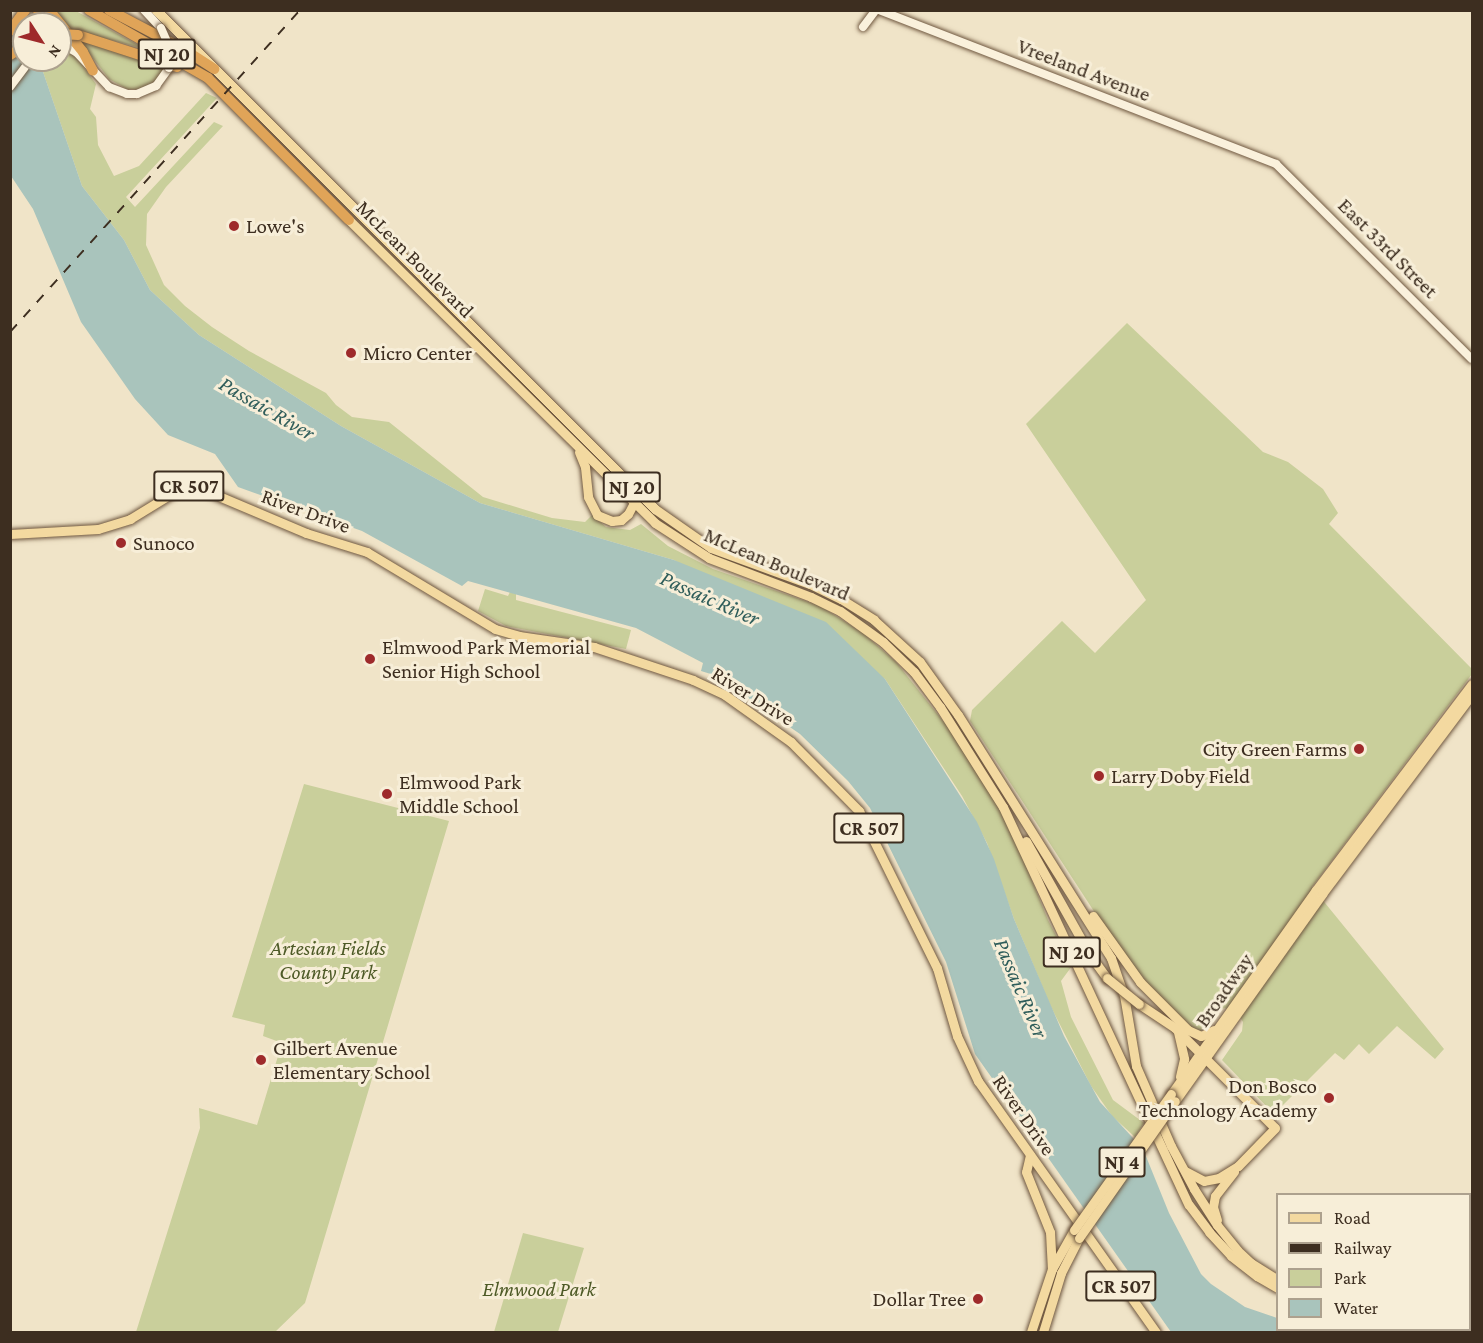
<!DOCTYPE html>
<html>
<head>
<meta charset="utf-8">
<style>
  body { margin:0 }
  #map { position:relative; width:1483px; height:1343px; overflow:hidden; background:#f0e4c8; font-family:"Crimson Pro",serif }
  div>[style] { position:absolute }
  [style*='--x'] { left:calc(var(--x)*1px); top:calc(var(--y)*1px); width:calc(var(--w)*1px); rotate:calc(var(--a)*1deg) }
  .green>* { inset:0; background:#c9cf9b }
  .water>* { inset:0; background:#a9c4bc }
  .roads { filter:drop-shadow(0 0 2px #6f573f) drop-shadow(0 0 2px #6f573f) }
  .secondary>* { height:8px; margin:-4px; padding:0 4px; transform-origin:4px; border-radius:4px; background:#faf1dc }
  .primary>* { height:9px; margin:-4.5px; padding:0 4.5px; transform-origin:4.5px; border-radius:4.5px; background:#f3d9a0 }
  .highway>* { height:10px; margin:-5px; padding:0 5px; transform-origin:5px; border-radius:5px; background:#e0a458 }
  .rail>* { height:1.5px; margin-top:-0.75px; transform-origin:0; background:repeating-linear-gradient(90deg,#3d2e20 0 10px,transparent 0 20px) }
  .bridges { filter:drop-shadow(0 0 2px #6f573f) drop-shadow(0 0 2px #6f573f) }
  .secondary-bridge>* { height:8px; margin:-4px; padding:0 4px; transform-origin:4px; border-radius:4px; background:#faf1dc }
  .primary-bridge>* { height:9px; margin:-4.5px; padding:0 4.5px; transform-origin:4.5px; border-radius:4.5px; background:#f3d9a0 }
  .highway-bridge>* { height:10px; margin:-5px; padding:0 5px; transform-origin:5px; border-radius:5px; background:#e0a458 }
  .dots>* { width:16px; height:16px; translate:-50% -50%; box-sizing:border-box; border:3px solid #f7eed8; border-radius:50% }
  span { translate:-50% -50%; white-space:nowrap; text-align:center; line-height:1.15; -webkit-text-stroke:6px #f7eed8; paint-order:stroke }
  .shield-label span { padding:2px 4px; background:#f7eed8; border:2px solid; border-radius:4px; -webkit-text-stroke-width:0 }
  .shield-label { font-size:20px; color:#3d2e20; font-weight:700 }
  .street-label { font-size:21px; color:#3d2e20 }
  .poi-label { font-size:21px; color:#3d2e20 }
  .left { translate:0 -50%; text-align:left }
  .right { translate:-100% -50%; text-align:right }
  .park-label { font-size:21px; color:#4d5a26; font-style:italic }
  .water-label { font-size:22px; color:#2f5d5a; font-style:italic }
  .frame { position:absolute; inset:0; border:12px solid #3d2e20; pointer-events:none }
  .legend { position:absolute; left:1276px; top:1193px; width:195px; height:138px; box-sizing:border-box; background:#f7eed8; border:2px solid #ada18e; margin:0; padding:8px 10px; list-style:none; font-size:18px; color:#3d2e20 }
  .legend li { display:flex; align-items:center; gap:12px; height:30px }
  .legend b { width:30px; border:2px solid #ada18e }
  .north { position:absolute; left:12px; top:12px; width:60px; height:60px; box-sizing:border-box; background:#f7eed8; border:2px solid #ada18e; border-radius:50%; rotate:126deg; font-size:16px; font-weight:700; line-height:24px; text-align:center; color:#3d2e20 }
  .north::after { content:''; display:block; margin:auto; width:21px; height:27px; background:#9e2a2b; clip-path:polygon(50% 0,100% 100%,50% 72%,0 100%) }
</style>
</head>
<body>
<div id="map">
  <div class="green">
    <div style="clip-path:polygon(54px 11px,76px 11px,145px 49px,70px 29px)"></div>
    <div style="clip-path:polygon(79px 40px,167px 65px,161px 76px,145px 89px,127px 89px,109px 79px)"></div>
    <div style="clip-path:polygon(60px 46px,74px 54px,96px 84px,90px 109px,96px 117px,98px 145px,114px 176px,139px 166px,206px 93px,217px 98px,126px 197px,135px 207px,214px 122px,223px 126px,166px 187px,147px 214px,146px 245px,164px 285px,185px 306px,212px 327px,249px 351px,326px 393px,336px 405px,352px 417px,389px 422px,483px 497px,552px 518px,585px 522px,592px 515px,606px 527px,630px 530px,641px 524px,668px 546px,713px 569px,820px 606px,863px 633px,896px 662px,955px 736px,1011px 829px,1048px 920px,1072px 966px,1061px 981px,1071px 1017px,1113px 1100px,1144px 1123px,1135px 1137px,1112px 1116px,1091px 1086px,1051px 1007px,1014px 919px,987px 843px,962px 796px,885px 679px,674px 560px,480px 503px,341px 426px,199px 335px,150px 290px,124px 240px,82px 186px,40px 63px,42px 60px,60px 60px)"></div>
    <div style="clip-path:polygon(1127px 323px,1263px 452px,1288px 462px,1323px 489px,1338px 513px,1329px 524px,1472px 669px,1472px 674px,1312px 887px,1444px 1049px,1435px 1059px,1397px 1026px,1369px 1054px,1359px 1044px,1344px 1060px,1335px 1053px,1274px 1114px,1222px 1060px,1242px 1031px,1243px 1022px,1238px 1014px,1225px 1008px,1215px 1012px,1199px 1034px,1148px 984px,1112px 939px,970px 721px,972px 710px,1062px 621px,1095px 653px,1146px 600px,1026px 424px)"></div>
    <div style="clip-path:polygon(485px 589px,508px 596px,510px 592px,516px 594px,516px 600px,631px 630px,626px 649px,506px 626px,478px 611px)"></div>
    <div style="clip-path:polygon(304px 784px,449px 821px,305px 1303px,275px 1332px,136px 1332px,200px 1128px,199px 1108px,257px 1125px,282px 1043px,263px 1036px,265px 1025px,232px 1017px)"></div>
    <div style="clip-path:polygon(523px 1233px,584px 1248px,558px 1332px,494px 1332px)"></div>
  </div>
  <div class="water">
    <div style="clip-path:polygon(11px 25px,24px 38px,24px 60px,39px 60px,82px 186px,124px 240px,150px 290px,199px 335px,341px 426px,480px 503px,674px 560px,826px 622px,885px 679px,977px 822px,994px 859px,1014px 919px,1064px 1036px,1100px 1102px,1143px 1149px,1169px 1213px,1201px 1274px,1211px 1284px,1245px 1307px,1277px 1318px,1278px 1330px,1470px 1330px,1470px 1288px,1472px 1287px,1472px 1332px,1171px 1332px,975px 1054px,946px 962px,870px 808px,848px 781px,800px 734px,714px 675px,701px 671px,703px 663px,636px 628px,468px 581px,462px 586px,362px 531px,238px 487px,215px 454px,168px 435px,135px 399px,81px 322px,33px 209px,11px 176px)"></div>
  </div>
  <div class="roads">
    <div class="secondary">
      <div style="--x:144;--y:10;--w:25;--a:47"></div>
      <div style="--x:879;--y:10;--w:426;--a:21.2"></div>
      <div style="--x:1276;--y:164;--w:276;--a:44.9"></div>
      <div style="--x:863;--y:27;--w:21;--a:-53"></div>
      <div style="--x:60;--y:43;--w:20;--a:30"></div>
      <div style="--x:77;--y:53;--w:47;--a:46.7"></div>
      <div style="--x:109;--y:87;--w:19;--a:21"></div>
      <div style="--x:127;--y:94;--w:10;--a:0"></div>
      <div style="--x:137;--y:94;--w:21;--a:-23"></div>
      <div style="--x:156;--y:86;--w:22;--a:-54"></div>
      <div style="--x:10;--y:87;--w:34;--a:-53"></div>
    </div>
    <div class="primary">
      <div style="--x:156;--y:10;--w:706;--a:45"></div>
      <div style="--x:655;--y:509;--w:68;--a:34.9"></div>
      <div style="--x:711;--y:548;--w:105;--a:20"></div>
      <div style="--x:810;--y:584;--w:34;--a:26"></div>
      <div style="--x:841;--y:599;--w:39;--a:32"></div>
      <div style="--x:874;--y:620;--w:62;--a:42.4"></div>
      <div style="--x:920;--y:662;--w:65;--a:54.4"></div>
      <div style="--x:958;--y:715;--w:287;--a:57.8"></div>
      <div style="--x:1111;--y:958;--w:39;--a:71"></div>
      <div style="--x:1124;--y:995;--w:72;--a:80.4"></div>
      <div style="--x:1136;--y:1066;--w:87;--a:66.4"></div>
      <div style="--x:1171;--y:1146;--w:49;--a:61.9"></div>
      <div style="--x:1194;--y:1189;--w:43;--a:57.4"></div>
      <div style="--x:1217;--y:1225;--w:32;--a:51"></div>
      <div style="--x:1237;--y:1250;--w:19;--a:43"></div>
      <div style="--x:1251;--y:1263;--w:32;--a:32"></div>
      <div style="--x:349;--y:220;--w:431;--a:44.7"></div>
      <div style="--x:655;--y:523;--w:64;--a:32.9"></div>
      <div style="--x:709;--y:558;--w:109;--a:20.9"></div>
      <div style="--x:811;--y:597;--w:32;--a:26"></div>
      <div style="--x:840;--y:611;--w:53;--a:35.8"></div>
      <div style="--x:883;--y:642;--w:43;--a:44.1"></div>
      <div style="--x:914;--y:672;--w:44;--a:53.4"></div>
      <div style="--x:940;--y:707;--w:118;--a:57.8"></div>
      <div style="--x:1003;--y:807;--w:439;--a:65"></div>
      <div style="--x:1189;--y:1205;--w:34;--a:53"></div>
      <div style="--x:1209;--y:1232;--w:33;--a:47"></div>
      <div style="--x:1231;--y:1256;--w:33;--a:38"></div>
      <div style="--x:1257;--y:1276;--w:24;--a:30"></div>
      <div style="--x:579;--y:452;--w:16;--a:68"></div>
      <div style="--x:585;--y:467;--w:30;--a:84"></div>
      <div style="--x:588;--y:497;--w:20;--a:63"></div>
      <div style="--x:597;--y:515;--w:16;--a:22"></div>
      <div style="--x:612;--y:521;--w:9;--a:-6"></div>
      <div style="--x:621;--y:520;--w:9;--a:-41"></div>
      <div style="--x:628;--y:514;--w:17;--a:-62"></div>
      <div style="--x:10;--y:534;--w:88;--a:-3.3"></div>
      <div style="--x:98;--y:529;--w:34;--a:-17"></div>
      <div style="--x:130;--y:519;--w:57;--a:-31.5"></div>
      <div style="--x:179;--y:489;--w:16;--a:-11"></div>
      <div style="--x:195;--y:486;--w:121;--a:22.9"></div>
      <div style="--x:306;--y:533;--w:64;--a:17.3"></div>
      <div style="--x:367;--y:552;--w:149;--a:31"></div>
      <div style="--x:495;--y:629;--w:25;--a:16"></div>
      <div style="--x:519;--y:636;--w:76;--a:8.3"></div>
      <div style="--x:594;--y:647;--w:104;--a:18.4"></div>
      <div style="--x:693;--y:680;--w:35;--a:25"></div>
      <div style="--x:725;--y:695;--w:81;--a:35.5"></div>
      <div style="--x:791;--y:742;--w:97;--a:45.4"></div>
      <div style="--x:859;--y:811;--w:175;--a:63.6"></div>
      <div style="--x:937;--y:968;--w:71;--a:73.6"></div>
      <div style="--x:957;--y:1036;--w:50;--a:65"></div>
      <div style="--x:978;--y:1081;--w:308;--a:54.7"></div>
      <div style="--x:1026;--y:841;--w:131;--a:60.7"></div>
      <div style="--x:1090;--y:955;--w:29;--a:54"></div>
      <div style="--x:1093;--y:916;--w:81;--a:54.5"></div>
      <div style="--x:1140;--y:982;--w:68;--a:45"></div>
      <div style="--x:1188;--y:1030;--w:14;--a:25"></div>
      <div style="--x:1201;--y:1036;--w:14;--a:-25"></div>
      <div style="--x:1139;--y:1004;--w:43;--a:33.7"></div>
      <div style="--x:1175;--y:1028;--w:141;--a:45"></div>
      <div style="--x:1275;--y:1128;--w:53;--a:134.2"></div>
      <div style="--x:1238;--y:1166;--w:22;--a:148"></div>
      <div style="--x:1219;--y:1178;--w:15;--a:169"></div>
      <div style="--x:1204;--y:1181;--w:21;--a:-152"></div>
      <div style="--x:1178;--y:1032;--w:28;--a:77"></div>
      <div style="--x:1184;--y:1059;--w:18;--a:103"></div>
      <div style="--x:1171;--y:1094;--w:250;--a:-54.6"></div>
      <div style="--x:1316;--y:890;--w:258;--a:-52.9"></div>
      <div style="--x:1175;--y:1101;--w:254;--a:-54.6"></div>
      <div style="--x:1322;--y:894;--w:250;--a:-53.1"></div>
      <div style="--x:1030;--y:1155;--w:17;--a:103"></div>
      <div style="--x:1026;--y:1172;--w:65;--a:68.2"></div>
      <div style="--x:1050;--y:1232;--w:37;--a:87"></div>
      <div style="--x:1217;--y:1220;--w:14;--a:-107"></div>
      <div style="--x:1213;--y:1207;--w:11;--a:-80"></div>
      <div style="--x:1215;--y:1196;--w:31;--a:-52"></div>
      <div style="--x:1470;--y:1254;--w:3;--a:-45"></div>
      <div style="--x:1470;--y:1262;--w:2;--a:-27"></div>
      <div style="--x:1031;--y:1332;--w:66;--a:-71.6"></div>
      <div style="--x:1052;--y:1269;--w:45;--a:-60.6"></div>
      <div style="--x:1043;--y:1332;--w:62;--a:-73"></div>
      <div style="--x:1061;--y:1273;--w:39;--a:-63"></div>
    </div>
    <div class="highway">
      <div style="--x:38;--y:10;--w:14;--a:78"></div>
      <div style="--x:49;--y:10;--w:54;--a:51"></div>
      <div style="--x:83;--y:52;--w:21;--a:62"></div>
      <div style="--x:89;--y:10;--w:137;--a:29.7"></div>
      <div style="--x:208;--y:78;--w:200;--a:45.2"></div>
      <div style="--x:109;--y:10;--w:86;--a:27.8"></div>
      <div style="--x:185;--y:50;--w:35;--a:33"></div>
      <div style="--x:10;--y:31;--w:26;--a:-54"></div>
      <div style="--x:78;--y:35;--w:104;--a:17.9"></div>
      <div style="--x:10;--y:55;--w:17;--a:-33"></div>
    </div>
  </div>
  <div class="rail">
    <div style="--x:10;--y:332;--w:433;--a:-48"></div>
  </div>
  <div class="bridges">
    <div class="secondary-bridge">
      <div style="--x:161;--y:28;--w:22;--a:66"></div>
      <div style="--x:170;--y:48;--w:20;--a:93"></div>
    </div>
    <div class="primary-bridge">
      <div style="--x:1107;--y:978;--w:41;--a:39.1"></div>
      <div style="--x:1074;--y:1230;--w:167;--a:-54.5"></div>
      <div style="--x:1079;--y:1238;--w:167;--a:-55"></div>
    </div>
    <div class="highway-bridge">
      <div style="--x:60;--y:34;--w:18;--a:3"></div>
    </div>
  </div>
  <div class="dots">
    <div style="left:234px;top:226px;background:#9e2a2b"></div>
    <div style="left:351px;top:353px;background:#9e2a2b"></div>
    <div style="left:121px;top:543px;background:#9e2a2b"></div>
    <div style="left:370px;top:659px;background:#9e2a2b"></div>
    <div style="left:1359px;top:749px;background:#9e2a2b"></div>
    <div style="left:1099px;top:776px;background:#9e2a2b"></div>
    <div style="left:387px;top:794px;background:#9e2a2b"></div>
    <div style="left:261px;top:1060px;background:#9e2a2b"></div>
    <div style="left:1329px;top:1098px;background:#9e2a2b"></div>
    <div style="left:978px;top:1299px;background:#9e2a2b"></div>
  </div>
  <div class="shield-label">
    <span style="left:167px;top:54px">NJ 20</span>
    <span style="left:189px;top:486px">CR 507</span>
    <span style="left:632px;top:487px">NJ 20</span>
    <span style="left:869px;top:828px">CR 507</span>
    <span style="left:1072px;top:952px">NJ 20</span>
    <span style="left:1122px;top:1162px">NJ 4</span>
    <span style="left:1121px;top:1286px">CR 507</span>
  </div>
  <div class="street-label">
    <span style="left:1084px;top:70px;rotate:21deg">Vreeland Avenue</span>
    <span style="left:1388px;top:248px;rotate:45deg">East 33rd Street</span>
    <span style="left:415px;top:259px;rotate:45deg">McLean Boulevard</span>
    <span style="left:306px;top:511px;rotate:20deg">River Drive</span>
    <span style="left:777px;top:564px;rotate:23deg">McLean Boulevard</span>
    <span style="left:753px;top:696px;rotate:32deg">River Drive</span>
    <span style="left:1224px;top:990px;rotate:-55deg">Broadway</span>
    <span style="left:1024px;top:1115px;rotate:55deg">River Drive</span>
  </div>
  <div class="poi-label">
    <span class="left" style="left:246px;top:226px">Lowe's</span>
    <span class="left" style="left:363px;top:353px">Micro Center</span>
    <span class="left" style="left:133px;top:543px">Sunoco</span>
    <span class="left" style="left:382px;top:659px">Elmwood Park Memorial<br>Senior High School</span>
    <span class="right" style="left:1347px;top:749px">City Green Farms</span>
    <span class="left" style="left:1111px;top:776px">Larry Doby Field</span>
    <span class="left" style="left:399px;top:794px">Elmwood Park<br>Middle School</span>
    <span class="left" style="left:273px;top:1060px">Gilbert Avenue<br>Elementary School</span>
    <span class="right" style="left:1317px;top:1098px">Don Bosco<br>Technology Academy</span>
    <span class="right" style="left:966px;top:1299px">Dollar Tree</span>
  </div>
  <div class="park-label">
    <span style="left:328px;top:960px">Artesian Fields<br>County Park</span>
    <span style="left:539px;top:1289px">Elmwood Park</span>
  </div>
  <div class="water-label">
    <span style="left:267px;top:408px;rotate:30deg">Passaic River</span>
    <span style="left:710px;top:598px;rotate:24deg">Passaic River</span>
    <span style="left:1021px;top:988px;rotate:67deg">Passaic River</span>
  </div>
  <div class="frame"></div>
  <ul class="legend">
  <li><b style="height:8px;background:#f3d9a0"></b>Road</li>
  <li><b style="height:8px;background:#3d2e20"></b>Railway</li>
  <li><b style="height:16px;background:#c9cf9b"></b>Park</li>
  <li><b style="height:16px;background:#a9c4bc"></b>Water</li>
  </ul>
  <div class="north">N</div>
</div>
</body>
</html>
